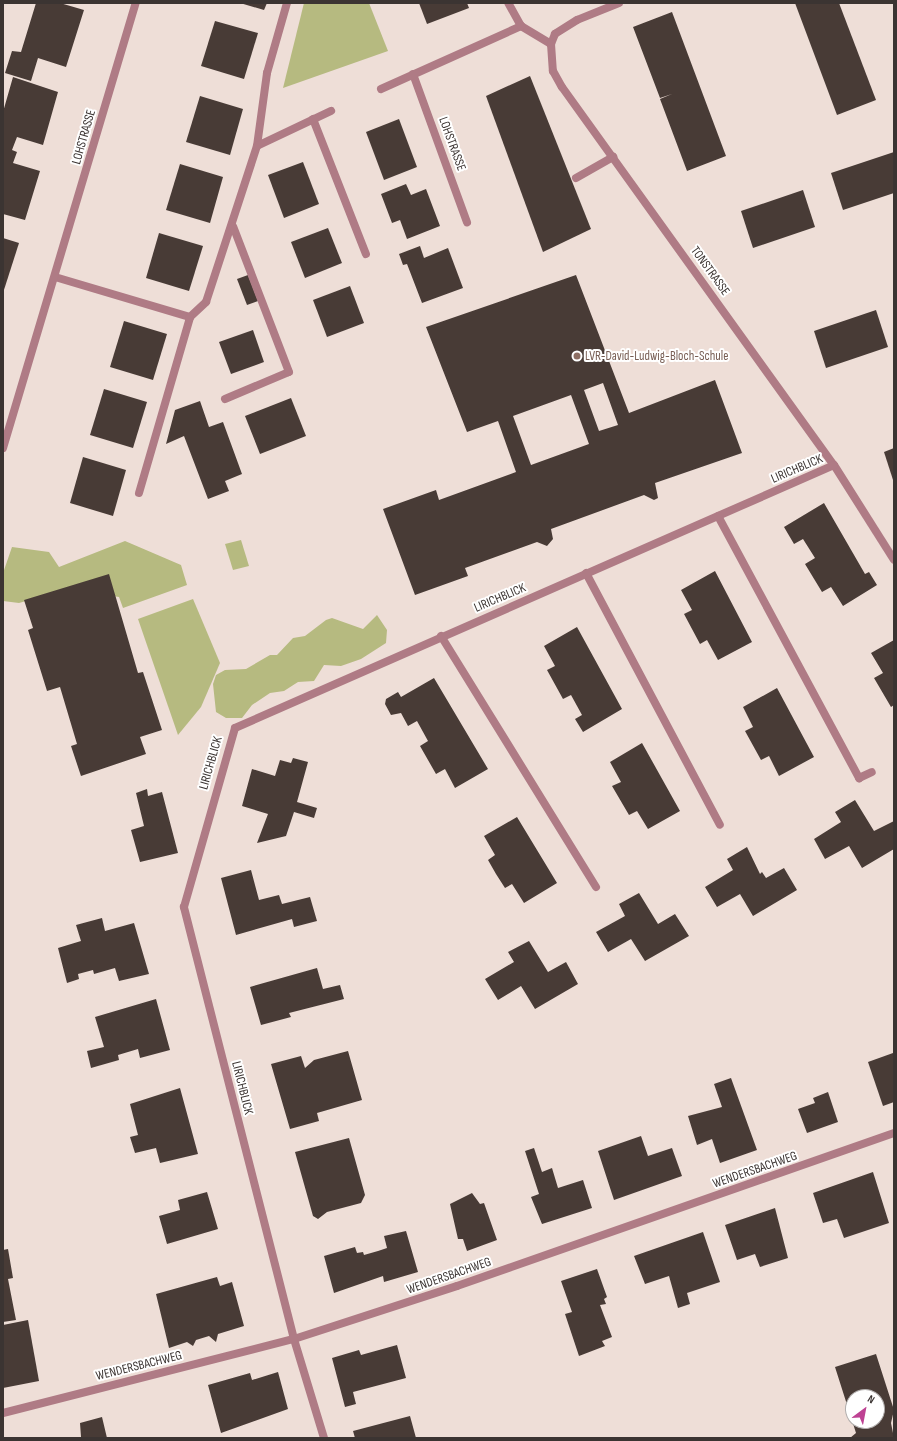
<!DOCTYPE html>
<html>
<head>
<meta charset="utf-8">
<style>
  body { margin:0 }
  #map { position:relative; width:897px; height:1441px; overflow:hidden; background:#eeded7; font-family:"Sofia Sans Condensed",sans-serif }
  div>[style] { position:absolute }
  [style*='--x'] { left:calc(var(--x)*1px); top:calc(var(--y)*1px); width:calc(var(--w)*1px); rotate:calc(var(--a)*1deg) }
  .green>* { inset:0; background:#b6ba80 }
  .building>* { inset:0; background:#483b36 }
  .service>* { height:8px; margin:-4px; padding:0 4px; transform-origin:4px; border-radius:4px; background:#af7b85 }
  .minor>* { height:8px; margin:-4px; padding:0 4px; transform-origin:4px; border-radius:4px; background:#af7b85 }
  .dots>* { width:11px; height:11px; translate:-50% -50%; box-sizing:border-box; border:2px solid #fff; border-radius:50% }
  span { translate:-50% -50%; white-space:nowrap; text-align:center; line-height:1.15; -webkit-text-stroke:4px #fff; paint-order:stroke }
  .street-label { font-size:13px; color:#3b3432 }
  .education-label { font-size:13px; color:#785e54 }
  .left { translate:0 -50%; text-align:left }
  .frame { position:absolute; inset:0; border:4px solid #3b3432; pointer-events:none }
  .north { position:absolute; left:845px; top:1389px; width:40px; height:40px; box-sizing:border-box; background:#fff; border:1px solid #b1aead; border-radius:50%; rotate:32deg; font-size:11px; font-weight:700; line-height:16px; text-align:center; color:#3b3432 }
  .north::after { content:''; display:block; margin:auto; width:14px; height:18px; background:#be4293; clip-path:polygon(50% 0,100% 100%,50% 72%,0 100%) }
</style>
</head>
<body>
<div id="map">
  <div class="green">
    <div style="clip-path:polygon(304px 3px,369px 3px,388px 51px,283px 88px)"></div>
    <div style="clip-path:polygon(241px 540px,249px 566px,233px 570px,225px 544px)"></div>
    <div style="clip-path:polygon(125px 541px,181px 565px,187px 585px,123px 608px,119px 597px,68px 589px,19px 603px,3px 601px,3px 573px,12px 547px,49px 552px,59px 567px)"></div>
    <div style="clip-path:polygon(193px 599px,220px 663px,201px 707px,178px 735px,138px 619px)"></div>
    <div style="clip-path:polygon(377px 615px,387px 630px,386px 643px,361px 659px,341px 666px,324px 665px,314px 681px,298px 682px,284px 691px,270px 693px,252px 705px,242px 718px,226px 718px,216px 712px,213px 684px,216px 675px,225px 670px,246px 669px,270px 655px,277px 655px,293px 638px,305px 636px,326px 620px,332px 618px,363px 629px)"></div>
  </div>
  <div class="building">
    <div style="clip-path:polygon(36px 3px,60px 3px,84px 10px,66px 67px,38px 58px,31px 81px,5px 73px,12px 51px,21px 52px)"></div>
    <div style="clip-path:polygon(240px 3px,267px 3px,264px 10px)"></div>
    <div style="clip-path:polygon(419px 3px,467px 3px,469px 8px,427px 24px)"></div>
    <div style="clip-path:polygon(795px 3px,839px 3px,876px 100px,837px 115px)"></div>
    <div style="clip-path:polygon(672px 12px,726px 156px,687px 171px,660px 99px,672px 94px,660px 98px,633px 27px)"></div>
    <div style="clip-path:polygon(215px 21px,258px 33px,244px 79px,201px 66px)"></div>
    <div style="clip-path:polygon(530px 76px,591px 229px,543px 252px,486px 96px)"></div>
    <div style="clip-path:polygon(13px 77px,58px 92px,43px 145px,17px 137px,12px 150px,17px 152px,13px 163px,40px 171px,25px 220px,3px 214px,3px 112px)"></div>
    <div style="clip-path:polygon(200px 96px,243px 109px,230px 155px,186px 142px)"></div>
    <div style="clip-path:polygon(399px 119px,417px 167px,384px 180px,366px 132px)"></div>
    <div style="clip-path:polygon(894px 152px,894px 193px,843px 210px,831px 173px)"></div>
    <div style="clip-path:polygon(303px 162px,319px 204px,284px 218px,268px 175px)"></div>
    <div style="clip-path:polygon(180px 164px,223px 177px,210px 223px,166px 210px)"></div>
    <div style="clip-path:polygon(406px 184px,411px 195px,426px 189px,440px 226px,407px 239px,400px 220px,392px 223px,381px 194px)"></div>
    <div style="clip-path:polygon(803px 190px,815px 227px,753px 248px,741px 211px)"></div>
    <div style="clip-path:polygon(328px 228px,342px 263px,305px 278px,291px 242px)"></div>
    <div style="clip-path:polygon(159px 233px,203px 246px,189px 291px,146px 278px)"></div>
    <div style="clip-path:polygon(3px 238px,19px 243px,3px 293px)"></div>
    <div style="clip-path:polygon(420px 246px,424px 258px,448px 248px,463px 288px,422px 303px,407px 264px,403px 265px,399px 254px)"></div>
    <div style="clip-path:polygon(248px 275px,258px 301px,247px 305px,237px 279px)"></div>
    <div style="clip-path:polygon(evenodd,576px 275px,629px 413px,715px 380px,742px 453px,655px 483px,658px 498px,654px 500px,644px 495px,551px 529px,553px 539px,547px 546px,537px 542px,465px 568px,468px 576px,415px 595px,383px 509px,436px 490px,439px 500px,516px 472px,498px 421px,467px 432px,426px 327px,576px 275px,603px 383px,618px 425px,599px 431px,584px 390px,603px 383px,576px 275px,571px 395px,589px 444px,531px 465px,513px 416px,571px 395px)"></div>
    <div style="clip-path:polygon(350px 286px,364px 323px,327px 337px,313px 300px)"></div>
    <div style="clip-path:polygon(876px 310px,888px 347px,826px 368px,814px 331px)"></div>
    <div style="clip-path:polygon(124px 321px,167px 334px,153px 380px,110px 367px)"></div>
    <div style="clip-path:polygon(253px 330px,264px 362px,231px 374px,219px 342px)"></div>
    <div style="clip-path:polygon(104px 389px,147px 402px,133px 448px,90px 435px)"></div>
    <div style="clip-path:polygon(291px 398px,306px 436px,260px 454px,245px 416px)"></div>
    <div style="clip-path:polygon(200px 401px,209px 427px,223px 422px,242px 474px,225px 481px,229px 491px,208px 499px,184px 436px,166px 444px,175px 410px)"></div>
    <div style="clip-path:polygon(894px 448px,894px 483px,884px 452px)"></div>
    <div style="clip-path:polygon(83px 457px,126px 470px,113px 516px,70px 503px)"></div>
    <div style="clip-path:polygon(824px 503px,865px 574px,869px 572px,877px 585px,843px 606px,831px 587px,822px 592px,805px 564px,815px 558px,803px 539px,794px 544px,784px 527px)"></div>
    <div style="clip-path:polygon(715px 571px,752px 642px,718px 660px,707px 640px,700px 644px,684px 614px,692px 610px,681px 590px)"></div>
    <div style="clip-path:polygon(109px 574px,138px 673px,143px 672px,162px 730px,140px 737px,146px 754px,81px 776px,71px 746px,77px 744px,60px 687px,47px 691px,28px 630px,33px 628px,24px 600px)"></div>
    <div style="clip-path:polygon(577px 627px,622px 709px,583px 732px,575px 719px,582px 715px,571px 695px,563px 699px,547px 670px,555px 666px,544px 646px)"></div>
    <div style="clip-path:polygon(894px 640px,894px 705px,891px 707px,874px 678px,883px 673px,871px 653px)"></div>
    <div style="clip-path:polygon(434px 678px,488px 769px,455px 788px,445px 769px,436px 774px,420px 746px,428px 741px,417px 721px,408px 726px,401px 713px,391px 715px,385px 704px,386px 699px,398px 692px,401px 697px)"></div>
    <div style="clip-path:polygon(777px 688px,814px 757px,779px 776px,769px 756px,761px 760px,745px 731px,753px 727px,743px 707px)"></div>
    <div style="clip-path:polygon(642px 743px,680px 811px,648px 829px,637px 811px,629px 815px,612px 786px,621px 782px,610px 762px)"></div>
    <div style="clip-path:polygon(293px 758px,308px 762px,297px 802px,317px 808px,314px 818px,294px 812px,286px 836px,257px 843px,268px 814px,242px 806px,252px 769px,275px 776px,280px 760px,291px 763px)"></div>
    <div style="clip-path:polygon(147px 789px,148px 796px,162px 792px,178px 853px,140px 862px,131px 830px,144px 826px,136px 793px)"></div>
    <div style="clip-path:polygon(855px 800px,874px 831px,894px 821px,894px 849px,862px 868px,849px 846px,825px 859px,814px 839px,841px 822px,835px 812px)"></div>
    <div style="clip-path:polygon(517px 817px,557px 883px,524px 903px,512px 884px,505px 888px,496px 874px,488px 860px,495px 855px,484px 836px)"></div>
    <div style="clip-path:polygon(747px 847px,760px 874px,762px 872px,766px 878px,784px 868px,797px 890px,753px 916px,740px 894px,717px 907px,705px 887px,733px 870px,727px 859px)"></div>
    <div style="clip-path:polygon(251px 870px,259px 900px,279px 895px,282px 904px,310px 897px,317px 921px,294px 927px,292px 919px,236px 935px,221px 878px)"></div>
    <div style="clip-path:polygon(639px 893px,658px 924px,675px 914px,689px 936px,645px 961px,631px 939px,608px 952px,596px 932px,625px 916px,619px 904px)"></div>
    <div style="clip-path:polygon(102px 918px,105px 931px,134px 923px,149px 974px,119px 981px,115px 968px,94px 974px,93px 970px,78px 974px,79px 979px,67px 983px,58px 948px,81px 941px,76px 925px)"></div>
    <div style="clip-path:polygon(529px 941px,548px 972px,566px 962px,578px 984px,535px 1009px,521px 986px,498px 1000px,485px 979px,514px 962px,508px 952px)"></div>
    <div style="clip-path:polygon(317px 968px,323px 989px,340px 985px,344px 999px,289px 1013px,291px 1017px,261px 1025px,250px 987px)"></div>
    <div style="clip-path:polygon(156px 999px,170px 1050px,140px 1058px,138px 1049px,118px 1055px,119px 1060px,91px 1068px,87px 1051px,104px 1047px,95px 1017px)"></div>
    <div style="clip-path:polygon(348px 1051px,362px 1100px,317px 1113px,319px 1121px,290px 1129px,271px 1064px,301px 1056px,305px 1068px,314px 1060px)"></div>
    <div style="clip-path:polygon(893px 1053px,894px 1102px,883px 1106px,868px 1062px)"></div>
    <div style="clip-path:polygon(731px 1078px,757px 1150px,720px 1163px,712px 1139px,697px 1145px,688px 1116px,722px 1107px,714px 1084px)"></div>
    <div style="clip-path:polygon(180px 1088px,198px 1154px,160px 1163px,156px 1148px,135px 1153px,130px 1137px,138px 1135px,130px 1104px)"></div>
    <div style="clip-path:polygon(828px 1092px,838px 1122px,807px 1133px,798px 1109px,815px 1103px,813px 1098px)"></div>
    <div style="clip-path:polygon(641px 1136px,648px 1156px,672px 1148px,682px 1176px,614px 1200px,598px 1151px)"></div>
    <div style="clip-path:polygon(349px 1138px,365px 1195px,361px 1203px,327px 1212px,318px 1219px,313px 1216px,295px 1152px)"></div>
    <div style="clip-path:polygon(534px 1148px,542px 1172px,552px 1168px,558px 1188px,583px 1180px,592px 1208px,542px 1224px,531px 1197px,539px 1194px,525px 1151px)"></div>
    <div style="clip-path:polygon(873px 1172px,889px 1223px,844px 1238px,837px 1219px,823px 1223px,813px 1193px)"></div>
    <div style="clip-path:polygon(207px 1192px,218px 1229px,167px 1244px,159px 1216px,180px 1210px,178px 1200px)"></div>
    <div style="clip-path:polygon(472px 1193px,480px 1204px,484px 1203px,497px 1240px,467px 1251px,463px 1239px,458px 1239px,450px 1204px)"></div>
    <div style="clip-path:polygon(775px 1208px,788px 1258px,760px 1267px,755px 1254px,737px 1260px,725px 1225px)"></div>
    <div style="clip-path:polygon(406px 1231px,418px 1272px,384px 1282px,383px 1276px,334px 1293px,324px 1256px,355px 1247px,357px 1253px,363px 1252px,364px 1255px,378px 1251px,387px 1248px,384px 1236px)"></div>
    <div style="clip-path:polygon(703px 1232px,720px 1282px,687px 1293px,690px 1304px,678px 1308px,669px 1276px,645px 1284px,634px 1256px)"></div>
    <div style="clip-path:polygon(8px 1249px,13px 1278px,8px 1279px,16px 1320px,3px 1322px,3px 1250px)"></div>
    <div style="clip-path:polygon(597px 1269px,607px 1297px,604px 1299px,606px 1304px,600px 1305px,612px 1337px,602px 1341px,605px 1346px,579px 1356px,565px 1314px,572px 1312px,561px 1281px)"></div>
    <div style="clip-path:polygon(217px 1277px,220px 1286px,232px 1282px,244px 1326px,218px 1334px,216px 1342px,209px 1336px,196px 1340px,193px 1346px,187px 1342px,169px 1348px,156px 1294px)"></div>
    <div style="clip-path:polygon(28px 1320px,39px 1381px,3px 1388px,3px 1325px)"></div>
    <div style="clip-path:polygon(397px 1345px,406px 1378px,353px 1392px,356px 1404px,345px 1407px,332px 1358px,359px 1350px,361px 1355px)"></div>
    <div style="clip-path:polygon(evenodd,876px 1354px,894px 1410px,891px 1423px,894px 1438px,850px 1438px,856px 1433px,835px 1367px,876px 1354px,853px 1397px,877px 1397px,877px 1421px,853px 1421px,853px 1397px)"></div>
    <div style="clip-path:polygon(278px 1372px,288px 1409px,221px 1433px,208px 1385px,250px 1373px,252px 1380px)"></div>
    <div style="clip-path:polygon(410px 1416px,416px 1438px,355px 1438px,353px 1431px)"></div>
    <div style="clip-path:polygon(102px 1417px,107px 1438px,77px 1438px,81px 1437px,80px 1423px)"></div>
  </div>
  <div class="service">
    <div style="--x:521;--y:26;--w:35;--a:31"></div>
    <div style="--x:576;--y:178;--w:43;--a:-29.6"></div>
    <div style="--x:718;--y:516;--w:298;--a:61.7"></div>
    <div style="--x:859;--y:778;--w:14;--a:-25"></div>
    <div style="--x:586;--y:573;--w:285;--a:62"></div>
    <div style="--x:441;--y:636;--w:295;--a:58.3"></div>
  </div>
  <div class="minor">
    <div style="--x:619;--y:3;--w:45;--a:158"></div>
    <div style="--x:577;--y:20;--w:26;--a:148"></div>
    <div style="--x:555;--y:34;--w:11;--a:112"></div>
    <div style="--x:551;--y:44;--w:27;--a:86"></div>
    <div style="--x:553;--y:71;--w:18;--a:61"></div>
    <div style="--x:562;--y:87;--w:466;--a:54.3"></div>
    <div style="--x:834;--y:465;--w:112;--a:57.7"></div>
    <div style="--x:413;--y:74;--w:158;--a:70"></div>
    <div style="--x:381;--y:89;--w:154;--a:-24.2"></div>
    <div style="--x:521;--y:26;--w:26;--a:-119"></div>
    <div style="--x:313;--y:119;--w:145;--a:68.6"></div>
    <div style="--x:257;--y:146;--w:74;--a:-82.2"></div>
    <div style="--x:267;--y:73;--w:73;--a:-74.1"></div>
    <div style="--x:55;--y:277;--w:141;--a:16.5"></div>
    <div style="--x:190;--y:317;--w:22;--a:-43"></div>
    <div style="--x:206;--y:302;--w:164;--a:-71.9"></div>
    <div style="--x:257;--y:146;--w:82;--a:-25.3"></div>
    <div style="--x:225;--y:399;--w:69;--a:-22.9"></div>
    <div style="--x:289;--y:372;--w:156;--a:-111"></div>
    <div style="--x:3;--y:448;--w:464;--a:-73.4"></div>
    <div style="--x:139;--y:493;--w:183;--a:-73.8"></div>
    <div style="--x:3;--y:1413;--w:300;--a:-14.3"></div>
    <div style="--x:294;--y:1339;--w:171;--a:-18"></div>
    <div style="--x:457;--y:1286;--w:463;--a:-19.3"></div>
    <div style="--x:324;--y:1438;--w:103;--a:-106.9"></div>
    <div style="--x:294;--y:1339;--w:446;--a:-104.3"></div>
    <div style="--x:184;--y:907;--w:186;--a:-74.1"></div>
    <div style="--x:235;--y:728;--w:654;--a:-23.7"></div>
  </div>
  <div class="dots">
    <div style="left:577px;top:356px;background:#8d6e63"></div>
  </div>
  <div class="street-label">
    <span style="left:84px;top:137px;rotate:-74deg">LOHSTRASSE</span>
    <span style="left:452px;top:144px;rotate:70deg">LOHSTRASSE</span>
    <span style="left:710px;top:271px;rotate:54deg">TONSTRASSE</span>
    <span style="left:797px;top:469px;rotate:-23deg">LIRICHBLICK</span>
    <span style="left:500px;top:598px;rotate:-23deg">LIRICHBLICK</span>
    <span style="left:211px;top:763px;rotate:-74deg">LIRICHBLICK</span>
    <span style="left:242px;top:1088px;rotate:76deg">LIRICHBLICK</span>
    <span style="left:755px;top:1170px;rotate:-19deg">WENDERSBACHWEG</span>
    <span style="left:449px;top:1276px;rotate:-19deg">WENDERSBACHWEG</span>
    <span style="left:139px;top:1366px;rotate:-14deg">WENDERSBACHWEG</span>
  </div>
  <div class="education-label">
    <span class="left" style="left:585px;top:356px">LVR-David-Ludwig-Bloch-Schule</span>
  </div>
  <div class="frame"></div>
  <div class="north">N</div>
</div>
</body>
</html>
